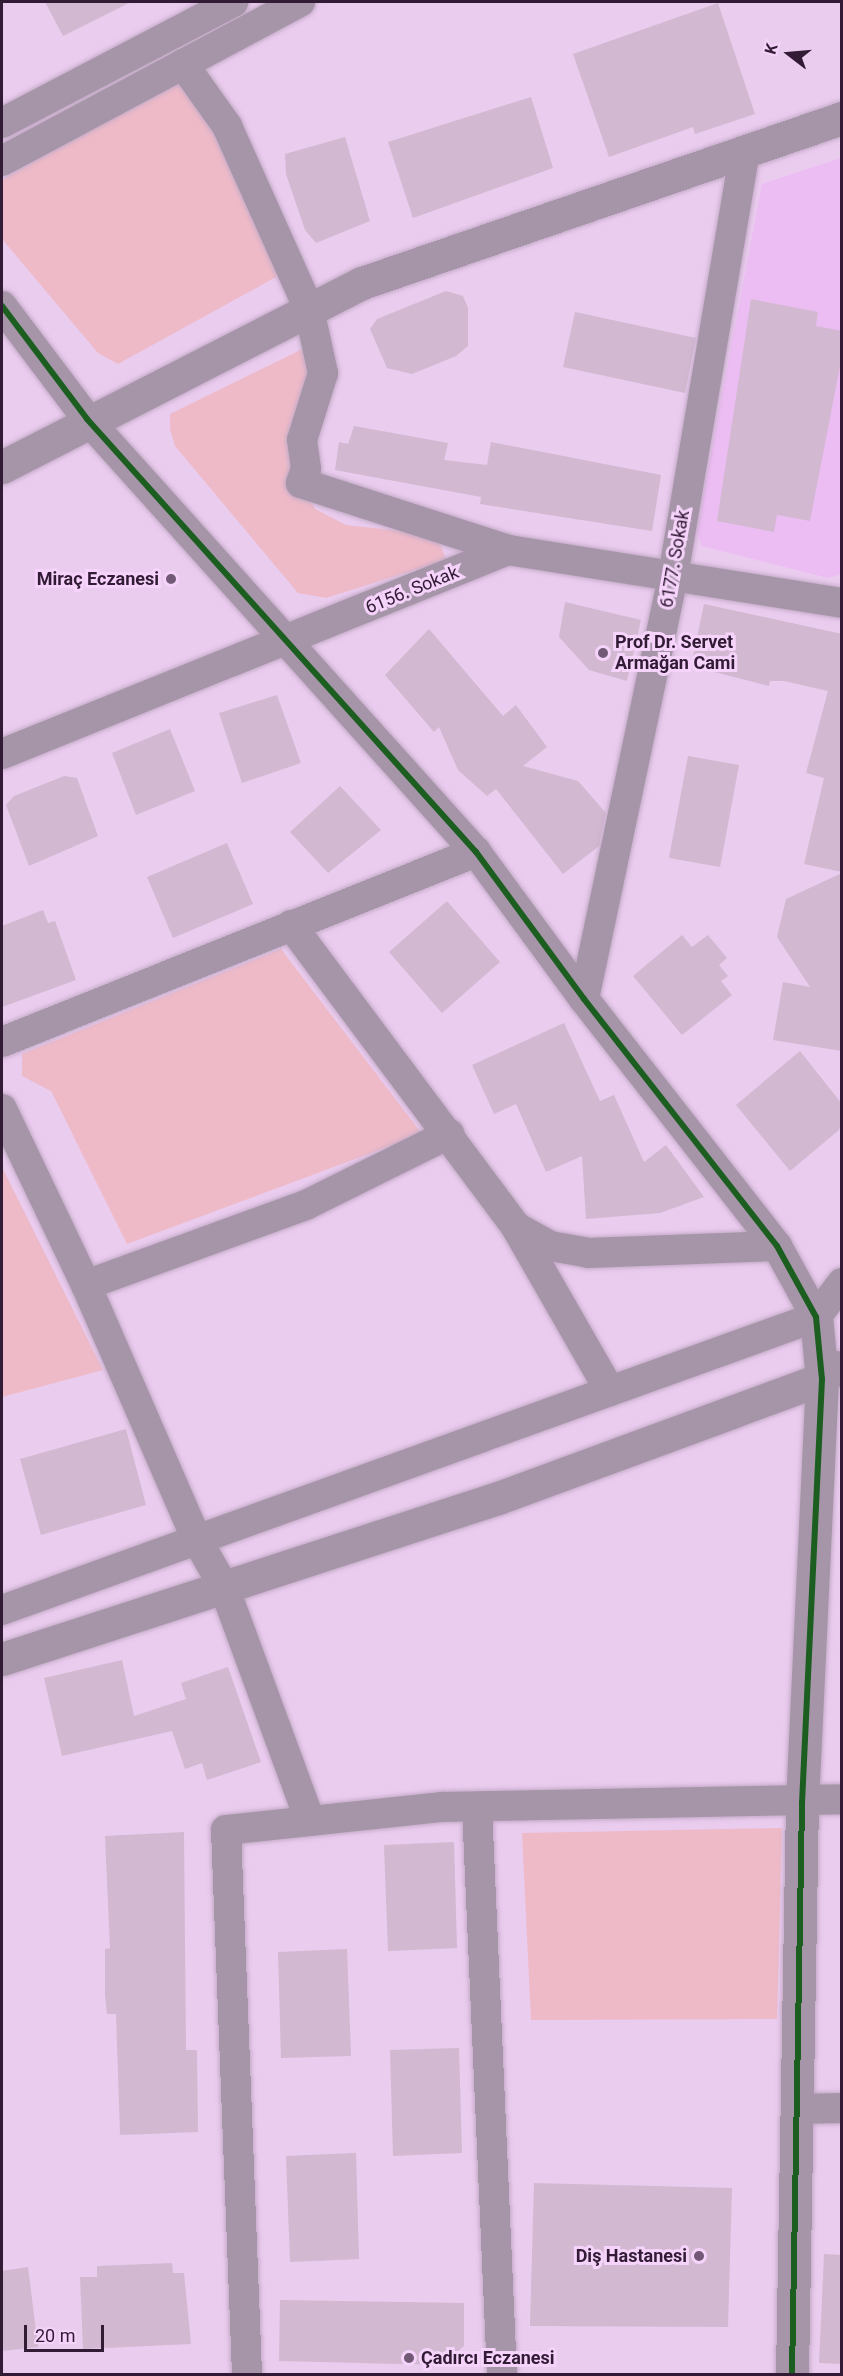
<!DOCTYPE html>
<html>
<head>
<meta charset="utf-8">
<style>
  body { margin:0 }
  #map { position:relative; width:843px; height:2376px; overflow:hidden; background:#eaccef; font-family:Roboto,sans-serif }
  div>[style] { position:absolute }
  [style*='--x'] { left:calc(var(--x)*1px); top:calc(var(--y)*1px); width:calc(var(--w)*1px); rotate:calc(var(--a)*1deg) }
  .built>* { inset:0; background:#ecbdf3 }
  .green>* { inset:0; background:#eebac8 }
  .building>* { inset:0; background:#d2b8d0 }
  .roads { filter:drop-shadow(0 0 2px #c4abc7) drop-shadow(0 0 2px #c4abc7) }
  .minor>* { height:30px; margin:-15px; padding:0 15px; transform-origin:15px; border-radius:15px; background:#a695a9 }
  .tertiary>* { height:33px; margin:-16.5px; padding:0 16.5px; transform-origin:16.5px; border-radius:16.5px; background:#a695a9 }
  .cycleway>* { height:6px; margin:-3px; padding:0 3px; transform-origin:3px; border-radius:3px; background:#1b5e20 }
  .dots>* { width:16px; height:16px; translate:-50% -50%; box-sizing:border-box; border:3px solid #f5d3fa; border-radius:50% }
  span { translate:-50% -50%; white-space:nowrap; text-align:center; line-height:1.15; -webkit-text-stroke:6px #f5d3fa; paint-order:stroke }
  .street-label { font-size:18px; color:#321c35 }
  .poi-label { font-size:18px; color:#321c35; font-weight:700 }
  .right { translate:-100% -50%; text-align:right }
  .left { translate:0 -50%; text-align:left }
  .frame { position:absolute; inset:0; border:3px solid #321c35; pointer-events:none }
  .north { position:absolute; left:759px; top:24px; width:60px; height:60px; -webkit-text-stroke:4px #f5d3fa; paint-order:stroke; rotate:286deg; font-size:16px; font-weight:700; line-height:24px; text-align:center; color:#321c35 }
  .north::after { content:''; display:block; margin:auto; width:21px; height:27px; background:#321c35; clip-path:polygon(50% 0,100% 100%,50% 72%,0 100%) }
  .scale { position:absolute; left:24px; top:2325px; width:80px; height:27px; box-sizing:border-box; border:3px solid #321c35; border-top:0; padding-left:8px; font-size:18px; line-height:21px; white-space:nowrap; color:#321c35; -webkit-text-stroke:4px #f5d3fa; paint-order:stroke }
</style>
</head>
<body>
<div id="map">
  <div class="built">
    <div style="clip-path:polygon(841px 158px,841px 574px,828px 578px,702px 546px,696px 532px,762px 184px)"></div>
  </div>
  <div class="green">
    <div style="clip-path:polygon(188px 73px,298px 265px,118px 364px,98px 353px,2px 239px,2px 180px)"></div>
    <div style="clip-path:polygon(325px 338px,298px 480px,315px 509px,346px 525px,437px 535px,446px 560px,326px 598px,298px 593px,175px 446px,170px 429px,170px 414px)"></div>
    <div style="clip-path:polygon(281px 949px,422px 1134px,127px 1244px,51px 1091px,22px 1076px,22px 1054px)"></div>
    <div style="clip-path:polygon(2px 1167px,103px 1370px,2px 1397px)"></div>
    <div style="clip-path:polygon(782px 1828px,777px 2019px,531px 2020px,522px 1833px)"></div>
  </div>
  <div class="building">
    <div style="clip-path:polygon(45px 2px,131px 2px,63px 36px)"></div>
    <div style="clip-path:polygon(718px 3px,755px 114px,695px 134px,693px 127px,609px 157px,573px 54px)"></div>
    <div style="clip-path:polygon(531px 97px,553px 168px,413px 218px,388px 142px)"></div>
    <div style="clip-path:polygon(345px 137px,370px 221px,316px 243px,305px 230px,286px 174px,285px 154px)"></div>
    <div style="clip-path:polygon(446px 291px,463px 296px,468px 308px,468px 346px,456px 356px,412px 374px,387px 368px,370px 329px,377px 319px)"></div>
    <div style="clip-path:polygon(751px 299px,818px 312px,816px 326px,842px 331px,842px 356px,810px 521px,777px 515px,774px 532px,717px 521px)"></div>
    <div style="clip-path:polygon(575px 312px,696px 338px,685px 393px,563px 367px)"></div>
    <div style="clip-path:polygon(354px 426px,448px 443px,444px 460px,487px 465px,491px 442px,661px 475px,652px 531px,480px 504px,481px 497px,335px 470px,339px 442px,348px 444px)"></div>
    <div style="clip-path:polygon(565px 602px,641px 620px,627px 681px,589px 670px,559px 637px)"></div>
    <div style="clip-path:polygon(704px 604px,842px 634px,842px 872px,804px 864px,824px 778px,806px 773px,828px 691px,784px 681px,770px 681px,769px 686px,691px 666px)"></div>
    <div style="clip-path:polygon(429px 629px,503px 716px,516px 705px,547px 747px,523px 766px,578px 781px,606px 813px,599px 846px,563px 874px,496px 789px,487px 796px,458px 770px,439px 727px,434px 732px,385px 675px)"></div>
    <div style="clip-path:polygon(277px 695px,301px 763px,242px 783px,219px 713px)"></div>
    <div style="clip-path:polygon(170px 729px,195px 791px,136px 815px,112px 753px)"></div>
    <div style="clip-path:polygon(688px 756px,739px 765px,720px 867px,669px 858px)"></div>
    <div style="clip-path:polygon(64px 776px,77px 778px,98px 836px,29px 866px,6px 805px,14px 796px)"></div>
    <div style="clip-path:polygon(340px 786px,381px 830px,328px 873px,290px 832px)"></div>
    <div style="clip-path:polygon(227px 843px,253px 904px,173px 938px,147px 877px)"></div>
    <div style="clip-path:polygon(842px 873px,842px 1051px,773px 1040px,783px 982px,810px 987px,777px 937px,786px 899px)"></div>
    <div style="clip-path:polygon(447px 901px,500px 962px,442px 1013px,389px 952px)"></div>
    <div style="clip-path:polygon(43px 910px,48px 923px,55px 921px,76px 980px,2px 1007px,2px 926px)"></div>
    <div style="clip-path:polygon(682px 935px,692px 947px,708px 935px,727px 958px,719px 965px,728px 976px,721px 981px,732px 995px,682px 1035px,633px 976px)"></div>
    <div style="clip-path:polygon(564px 1023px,600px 1101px,614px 1095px,644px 1162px,666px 1145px,704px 1197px,660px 1213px,586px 1219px,582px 1156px,546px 1172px,516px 1104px,494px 1114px,472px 1065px)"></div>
    <div style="clip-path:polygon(800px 1051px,842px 1104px,842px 1119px,839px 1130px,790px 1171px,736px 1105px)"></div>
    <div style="clip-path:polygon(126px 1429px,146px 1505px,41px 1535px,20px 1459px)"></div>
    <div style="clip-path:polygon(122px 1660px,134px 1716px,186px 1699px,181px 1683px,228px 1667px,261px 1762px,207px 1780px,202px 1763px,185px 1769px,172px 1731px,62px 1756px,44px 1678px)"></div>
    <div style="clip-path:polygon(184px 1832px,186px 2050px,197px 2050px,198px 2132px,120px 2135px,116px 2014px,107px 2014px,105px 1995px,105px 1949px,110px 1948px,105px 1836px)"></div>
    <div style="clip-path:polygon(454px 1842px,457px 1948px,388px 1951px,384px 1845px)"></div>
    <div style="clip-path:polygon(347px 1949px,351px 2056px,281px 2058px,278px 1952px)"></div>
    <div style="clip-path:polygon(459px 2048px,462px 2153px,393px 2156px,390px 2050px)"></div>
    <div style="clip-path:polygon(356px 2153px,359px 2259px,290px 2262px,286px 2156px)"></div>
    <div style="clip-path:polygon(534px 2183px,732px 2188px,728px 2327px,530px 2326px)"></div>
    <div style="clip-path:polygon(824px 2254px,842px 2255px,842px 2364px,819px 2363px)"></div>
    <div style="clip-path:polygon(172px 2263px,173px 2273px,184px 2273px,191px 2344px,83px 2349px,80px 2277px,97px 2277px,97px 2266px)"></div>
    <div style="clip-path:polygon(28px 2267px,38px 2347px,2px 2351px,2px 2271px)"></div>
    <div style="clip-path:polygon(280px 2300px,464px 2303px,464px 2346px,442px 2365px,279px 2361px)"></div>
  </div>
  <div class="roads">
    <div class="minor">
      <div style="--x:183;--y:64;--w:76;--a:54.6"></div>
      <div style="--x:227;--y:126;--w:201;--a:65.9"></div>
      <div style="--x:309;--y:309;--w:66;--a:77.7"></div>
      <div style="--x:323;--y:373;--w:70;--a:107.4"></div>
      <div style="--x:302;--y:440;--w:29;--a:82"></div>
      <div style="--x:306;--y:469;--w:15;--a:110"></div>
      <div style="--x:301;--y:483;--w:218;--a:17.9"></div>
      <div style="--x:2;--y:123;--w:261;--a:-27.6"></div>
      <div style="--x:2;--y:161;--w:338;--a:-28.1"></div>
      <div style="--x:2;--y:306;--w:141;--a:53"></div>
      <div style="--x:87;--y:419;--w:582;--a:48.06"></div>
      <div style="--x:476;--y:852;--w:182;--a:53.7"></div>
      <div style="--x:584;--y:999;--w:313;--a:52"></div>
      <div style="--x:777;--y:1246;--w:81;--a:61.2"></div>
      <div style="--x:2;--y:754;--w:546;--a:-21.96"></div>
      <div style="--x:508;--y:550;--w:338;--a:9"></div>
      <div style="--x:291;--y:925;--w:377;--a:53.3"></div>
      <div style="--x:516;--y:1227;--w:39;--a:29"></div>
      <div style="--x:550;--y:1246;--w:39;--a:10"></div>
      <div style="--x:588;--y:1253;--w:189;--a:-2.1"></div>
      <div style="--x:584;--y:999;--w:432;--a:-78.1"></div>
      <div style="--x:673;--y:576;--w:430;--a:-80.4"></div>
      <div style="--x:2;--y:1042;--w:511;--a:-21.84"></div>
      <div style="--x:2;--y:1109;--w:195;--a:64.5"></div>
      <div style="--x:86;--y:1285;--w:276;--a:66.5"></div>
      <div style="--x:196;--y:1538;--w:56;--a:60.3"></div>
      <div style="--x:224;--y:1587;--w:249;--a:69.8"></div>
      <div style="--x:516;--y:1227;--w:189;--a:60.2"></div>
      <div style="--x:86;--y:1285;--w:234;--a:-20"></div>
      <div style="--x:306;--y:1205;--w:160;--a:-26.4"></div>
      <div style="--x:2;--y:1610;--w:865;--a:-19.8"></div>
      <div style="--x:816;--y:1317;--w:43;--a:-52.6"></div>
      <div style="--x:477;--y:1807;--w:568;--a:87.48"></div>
      <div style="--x:796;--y:2109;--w:46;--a:-1.2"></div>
      <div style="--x:247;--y:2374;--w:544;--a:-92.21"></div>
      <div style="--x:226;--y:1830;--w:217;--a:-6.1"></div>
      <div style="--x:442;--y:1807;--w:400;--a:-1.1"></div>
    </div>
    <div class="tertiary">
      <div style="--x:2;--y:467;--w:404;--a:-27.1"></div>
      <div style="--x:362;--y:283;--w:508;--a:-18.97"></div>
      <div style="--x:2;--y:1659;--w:521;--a:-17.98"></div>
      <div style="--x:498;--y:1498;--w:345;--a:-20.2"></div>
      <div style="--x:822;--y:1379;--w:19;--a:-39"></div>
      <div style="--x:792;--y:2374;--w:571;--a:-89"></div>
      <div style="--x:802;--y:1803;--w:424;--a:-87.3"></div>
      <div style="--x:822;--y:1379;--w:62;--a:-95.5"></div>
    </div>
  </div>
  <div class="cycleway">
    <div style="--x:2;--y:306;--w:141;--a:53"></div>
    <div style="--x:87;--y:419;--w:582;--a:48.06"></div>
    <div style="--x:476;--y:852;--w:182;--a:53.7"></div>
    <div style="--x:584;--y:999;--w:313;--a:52"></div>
    <div style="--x:777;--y:1246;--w:81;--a:61.2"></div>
    <div style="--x:816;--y:1317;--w:62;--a:84.5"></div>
    <div style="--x:822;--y:1379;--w:424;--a:92.7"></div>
    <div style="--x:802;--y:1803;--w:571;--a:91"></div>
  </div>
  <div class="dots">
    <div style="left:171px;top:579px;background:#725a76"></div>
    <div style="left:603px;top:653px;background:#725a76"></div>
    <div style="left:699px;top:2256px;background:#725a76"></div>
    <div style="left:409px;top:2358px;background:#725a76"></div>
  </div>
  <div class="street-label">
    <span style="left:675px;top:559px;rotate:-80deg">6177. Sokak</span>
    <span style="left:412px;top:590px;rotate:-22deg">6156. Sokak</span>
  </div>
  <div class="poi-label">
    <span class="right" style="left:159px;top:579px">Miraç Eczanesi</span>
    <span class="left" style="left:615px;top:653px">Prof Dr. Servet<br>Armağan Cami</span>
    <span class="right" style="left:687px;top:2256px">Diş Hastanesi</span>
    <span class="left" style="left:421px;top:2358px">Çadırcı Eczanesi</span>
  </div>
  <div class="frame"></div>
  <div class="north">K</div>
  <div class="scale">20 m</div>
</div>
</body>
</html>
